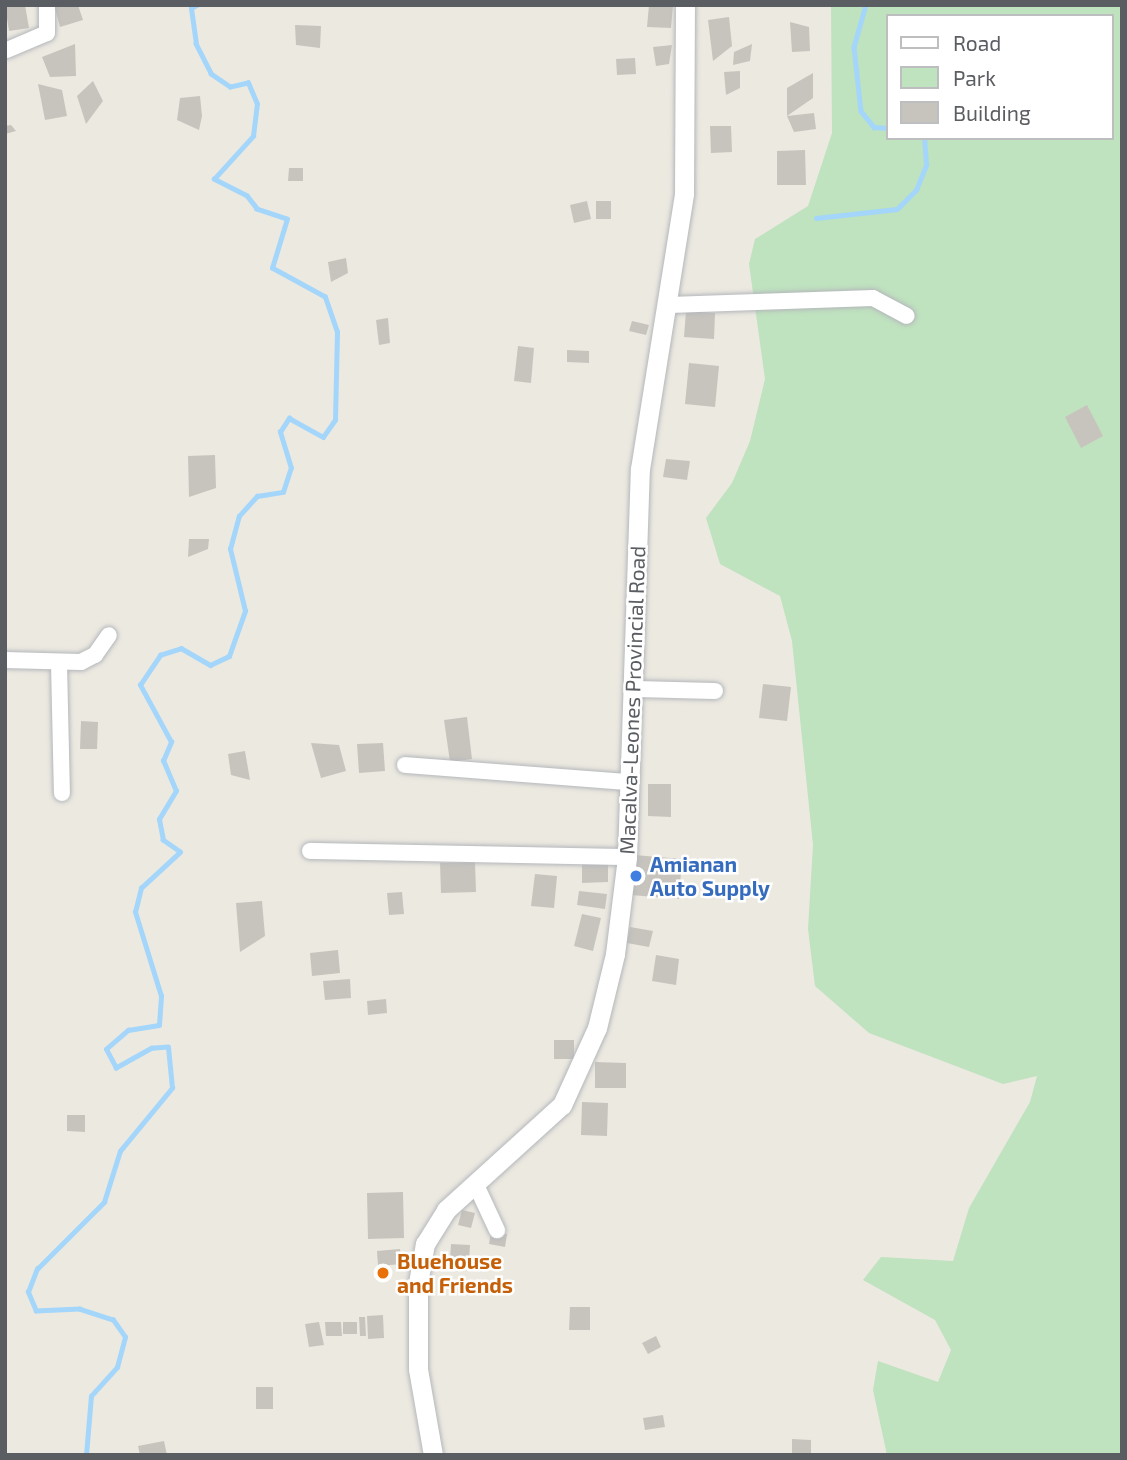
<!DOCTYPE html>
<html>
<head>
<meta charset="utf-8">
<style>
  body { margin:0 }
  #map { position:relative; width:1127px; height:1460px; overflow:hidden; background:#ece9e1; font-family:"Exo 2",sans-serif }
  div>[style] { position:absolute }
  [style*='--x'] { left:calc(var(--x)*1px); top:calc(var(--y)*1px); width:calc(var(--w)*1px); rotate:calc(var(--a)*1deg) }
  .green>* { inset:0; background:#bfe2bf }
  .stream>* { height:4.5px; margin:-2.25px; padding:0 2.25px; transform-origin:2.25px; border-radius:2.25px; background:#a3d6fa }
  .building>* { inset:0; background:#c7c4be }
  .roads { filter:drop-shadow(0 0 2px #b4b7bb) drop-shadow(0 0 2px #b4b7bb) }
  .minor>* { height:16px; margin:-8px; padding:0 8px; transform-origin:8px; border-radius:8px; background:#fff }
  .tertiary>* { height:19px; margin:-9.5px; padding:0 9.5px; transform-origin:9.5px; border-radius:9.5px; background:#fff }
  .dots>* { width:19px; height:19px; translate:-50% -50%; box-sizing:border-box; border:4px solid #fff; border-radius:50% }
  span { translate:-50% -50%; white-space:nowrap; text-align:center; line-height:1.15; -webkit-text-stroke:5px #fff; paint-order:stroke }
  .street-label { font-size:21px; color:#5a5d61 }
  .shop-label { font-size:21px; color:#366cbe; font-weight:700 }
  .left { translate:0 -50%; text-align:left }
  .food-label { font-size:21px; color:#c56008; font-weight:700 }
  .frame { position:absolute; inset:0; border:7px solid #5a5d61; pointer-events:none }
  .legend { position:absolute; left:886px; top:14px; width:228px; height:126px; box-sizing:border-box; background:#fff; border:2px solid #bdbec0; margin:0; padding:9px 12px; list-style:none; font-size:21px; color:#5a5d61 }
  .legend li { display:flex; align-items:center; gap:14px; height:35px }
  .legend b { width:35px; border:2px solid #bdbec0 }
</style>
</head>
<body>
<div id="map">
  <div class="green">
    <div style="clip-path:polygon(evenodd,831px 5px,1122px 5px,1122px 1455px,887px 1455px,873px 1390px,878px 1361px,938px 1382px,951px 1350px,935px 1320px,863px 1280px,881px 1257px,953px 1261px,969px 1208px,1030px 1102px,1037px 1076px,1003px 1084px,869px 1033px,815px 986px,808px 929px,813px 845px,792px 641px,780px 596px,720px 564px,706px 518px,732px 483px,750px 441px,765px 379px,749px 264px,755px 239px,808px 206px,832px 133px,831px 5px,887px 16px,1111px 16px,1111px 138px,887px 138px,887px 16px)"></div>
  </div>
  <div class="stream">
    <div style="--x:866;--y:5;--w:44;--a:105.9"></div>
    <div style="--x:854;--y:47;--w:64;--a:83.8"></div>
    <div style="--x:861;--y:111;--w:21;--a:51"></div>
    <div style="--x:874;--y:127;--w:13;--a:4"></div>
    <div style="--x:816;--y:218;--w:81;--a:-6.3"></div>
    <div style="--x:897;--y:209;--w:27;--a:-45"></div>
    <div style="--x:916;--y:190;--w:27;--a:-68"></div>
    <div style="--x:926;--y:165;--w:27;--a:-94"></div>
    <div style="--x:86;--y:1455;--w:59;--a:-85.2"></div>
    <div style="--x:91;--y:1396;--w:39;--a:-48"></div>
    <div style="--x:117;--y:1367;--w:31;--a:-75"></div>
    <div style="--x:125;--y:1337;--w:21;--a:-125"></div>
    <div style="--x:113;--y:1320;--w:35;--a:-162"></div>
    <div style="--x:80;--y:1309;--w:44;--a:177.4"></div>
    <div style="--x:36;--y:1311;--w:21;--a:-113"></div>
    <div style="--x:28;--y:1292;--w:25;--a:-69"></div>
    <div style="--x:37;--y:1269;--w:95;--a:-45"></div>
    <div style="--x:104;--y:1202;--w:53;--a:-72.6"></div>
    <div style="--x:120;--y:1151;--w:82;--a:-50.5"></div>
    <div style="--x:172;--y:1088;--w:41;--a:-95.6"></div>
    <div style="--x:168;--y:1047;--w:16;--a:176"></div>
    <div style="--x:152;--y:1048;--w:41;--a:150.9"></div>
    <div style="--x:116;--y:1068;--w:21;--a:-118"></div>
    <div style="--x:106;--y:1049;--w:29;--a:-41"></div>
    <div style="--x:128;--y:1030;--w:31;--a:-9"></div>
    <div style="--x:159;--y:1025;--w:29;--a:-86"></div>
    <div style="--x:161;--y:996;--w:88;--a:-107.2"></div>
    <div style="--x:135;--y:912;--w:25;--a:-76"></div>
    <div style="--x:141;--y:888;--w:53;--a:-42.7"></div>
    <div style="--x:180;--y:852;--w:21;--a:-145"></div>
    <div style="--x:163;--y:840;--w:21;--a:-101"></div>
    <div style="--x:159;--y:819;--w:33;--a:-59"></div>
    <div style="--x:176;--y:791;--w:33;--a:-113"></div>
    <div style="--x:163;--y:761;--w:21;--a:-67"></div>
    <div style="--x:171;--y:742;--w:65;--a:-118.5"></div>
    <div style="--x:140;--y:685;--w:36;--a:-56"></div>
    <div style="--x:160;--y:655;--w:22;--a:-18"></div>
    <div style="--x:181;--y:648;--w:34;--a:30"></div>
    <div style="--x:210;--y:665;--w:21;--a:-25"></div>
    <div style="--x:229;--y:656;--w:48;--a:-70.4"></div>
    <div style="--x:245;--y:611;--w:64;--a:-103.6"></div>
    <div style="--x:230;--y:549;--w:34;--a:-75"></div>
    <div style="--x:239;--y:516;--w:27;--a:-48"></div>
    <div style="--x:257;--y:496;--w:26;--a:-9"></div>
    <div style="--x:283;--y:492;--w:25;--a:-72"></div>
    <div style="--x:291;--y:468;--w:38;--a:-107"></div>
    <div style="--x:280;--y:432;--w:17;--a:-57"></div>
    <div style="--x:289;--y:418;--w:39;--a:29"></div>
    <div style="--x:323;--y:437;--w:21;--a:-55"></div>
    <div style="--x:335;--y:420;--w:88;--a:-88.7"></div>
    <div style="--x:337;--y:332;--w:37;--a:-109"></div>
    <div style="--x:325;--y:297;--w:60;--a:-151.3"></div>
    <div style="--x:272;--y:268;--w:51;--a:-73"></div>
    <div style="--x:287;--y:219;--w:32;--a:-162"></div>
    <div style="--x:257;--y:209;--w:16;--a:-128"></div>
    <div style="--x:247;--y:196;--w:37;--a:-153"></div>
    <div style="--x:214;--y:179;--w:58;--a:-47.8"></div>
    <div style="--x:253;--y:136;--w:32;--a:-83"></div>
    <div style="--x:257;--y:104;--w:23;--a:-113"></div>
    <div style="--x:248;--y:83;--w:18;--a:167"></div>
    <div style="--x:230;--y:87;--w:23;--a:-146"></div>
    <div style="--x:211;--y:74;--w:34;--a:-117"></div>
    <div style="--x:196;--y:44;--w:36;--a:-98"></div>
    <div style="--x:191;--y:8;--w:7;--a:-27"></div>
  </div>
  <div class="building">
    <div style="clip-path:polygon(5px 5px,25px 5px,29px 28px,9px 31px)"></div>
    <div style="clip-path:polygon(54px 5px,78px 5px,83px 20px,60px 27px)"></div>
    <div style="clip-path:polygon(649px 5px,673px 5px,671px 28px,647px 27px)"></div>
    <div style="clip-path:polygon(729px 17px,732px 46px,713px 61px,708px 20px)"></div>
    <div style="clip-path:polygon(790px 22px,809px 27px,810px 51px,792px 52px)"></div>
    <div style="clip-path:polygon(295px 25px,321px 26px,320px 48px,296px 45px)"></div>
    <div style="clip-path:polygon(75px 44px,76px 76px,50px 77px,42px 57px)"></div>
    <div style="clip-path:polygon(752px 44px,750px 61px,733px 65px,734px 52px)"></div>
    <div style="clip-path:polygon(672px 45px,669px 64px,656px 66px,653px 47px)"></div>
    <div style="clip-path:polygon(635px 58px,636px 74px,617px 75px,616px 59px)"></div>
    <div style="clip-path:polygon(740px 71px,740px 88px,726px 95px,724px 72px)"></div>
    <div style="clip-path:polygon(813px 73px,813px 98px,787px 116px,787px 88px)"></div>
    <div style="clip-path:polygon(93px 81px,103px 101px,86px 124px,77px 96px)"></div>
    <div style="clip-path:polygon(38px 84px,62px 90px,67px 116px,45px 120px)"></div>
    <div style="clip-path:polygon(200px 96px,202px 116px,199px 130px,177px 120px,180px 98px)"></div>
    <div style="clip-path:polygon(814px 113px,816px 129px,794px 132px,787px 116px)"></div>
    <div style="clip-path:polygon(11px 125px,16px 131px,5px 134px,5px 126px)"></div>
    <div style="clip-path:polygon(710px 126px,731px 126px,732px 152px,711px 153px)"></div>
    <div style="clip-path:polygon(805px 150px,806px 185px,777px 185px,777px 151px)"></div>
    <div style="clip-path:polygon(289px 168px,303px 168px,303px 181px,288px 181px)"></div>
    <div style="clip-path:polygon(587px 201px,591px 219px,574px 223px,570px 205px)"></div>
    <div style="clip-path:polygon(596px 201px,611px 201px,611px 219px,596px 219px)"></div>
    <div style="clip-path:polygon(346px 258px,348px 273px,331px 282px,328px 262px)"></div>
    <div style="clip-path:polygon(686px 311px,715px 313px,714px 339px,684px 337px)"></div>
    <div style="clip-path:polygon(388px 318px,390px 343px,379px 345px,376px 320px)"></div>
    <div style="clip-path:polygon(632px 321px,649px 325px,646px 335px,629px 331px)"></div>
    <div style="clip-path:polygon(518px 346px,534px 348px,531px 383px,514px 381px)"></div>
    <div style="clip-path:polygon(567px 350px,589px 351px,589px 363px,567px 362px)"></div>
    <div style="clip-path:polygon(689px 363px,719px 366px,715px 407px,685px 404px)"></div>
    <div style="clip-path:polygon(1087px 405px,1103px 436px,1081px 448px,1065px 417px)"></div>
    <div style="clip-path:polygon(215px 455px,216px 488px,189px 497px,188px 456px)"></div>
    <div style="clip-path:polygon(666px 459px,690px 461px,687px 480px,663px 477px)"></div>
    <div style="clip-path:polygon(189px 539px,209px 539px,208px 549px,188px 557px)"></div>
    <div style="clip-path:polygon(763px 684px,791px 687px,787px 721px,759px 718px)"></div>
    <div style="clip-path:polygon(467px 717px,472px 759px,450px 762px,444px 720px)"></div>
    <div style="clip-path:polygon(81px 721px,98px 722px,97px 749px,80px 749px)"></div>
    <div style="clip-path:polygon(311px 743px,339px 745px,346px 771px,321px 778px)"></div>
    <div style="clip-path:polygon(383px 743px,385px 771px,359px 773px,357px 744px)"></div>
    <div style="clip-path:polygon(245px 751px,250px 780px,231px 775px,228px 754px)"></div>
    <div style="clip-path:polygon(648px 784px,671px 784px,671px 817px,648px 816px)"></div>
    <div style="clip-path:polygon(634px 855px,682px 859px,679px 899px,631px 895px)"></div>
    <div style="clip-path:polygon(475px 862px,476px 892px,441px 893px,440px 863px)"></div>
    <div style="clip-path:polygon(582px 864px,608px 864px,608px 882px,582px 883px)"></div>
    <div style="clip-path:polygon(535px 874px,557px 876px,554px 908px,531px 906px)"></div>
    <div style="clip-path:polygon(579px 891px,607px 894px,605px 909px,577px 905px)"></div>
    <div style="clip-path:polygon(402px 892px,404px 914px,389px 915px,387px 893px)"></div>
    <div style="clip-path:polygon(262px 901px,265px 936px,240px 952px,236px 903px)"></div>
    <div style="clip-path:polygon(582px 914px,601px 918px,593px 951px,574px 946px)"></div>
    <div style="clip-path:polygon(630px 927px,653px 931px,649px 947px,627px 943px)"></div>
    <div style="clip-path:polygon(338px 950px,340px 973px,312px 976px,310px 953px)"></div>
    <div style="clip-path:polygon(656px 955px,679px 959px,676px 985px,652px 981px)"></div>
    <div style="clip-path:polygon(350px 979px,351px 998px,325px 1000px,323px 981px)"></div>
    <div style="clip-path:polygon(386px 999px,387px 1013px,368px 1015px,367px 1001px)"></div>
    <div style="clip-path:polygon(554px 1040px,574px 1040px,574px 1059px,554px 1059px)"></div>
    <div style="clip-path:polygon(595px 1062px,626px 1063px,626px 1088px,595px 1088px)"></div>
    <div style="clip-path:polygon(582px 1102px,608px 1103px,607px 1136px,581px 1135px)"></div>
    <div style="clip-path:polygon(67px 1115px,85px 1115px,85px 1132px,67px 1131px)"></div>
    <div style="clip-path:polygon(403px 1192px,404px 1238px,368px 1239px,367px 1193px)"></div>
    <div style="clip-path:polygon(462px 1210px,475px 1213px,471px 1228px,458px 1225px)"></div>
    <div style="clip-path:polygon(491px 1231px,507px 1234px,505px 1247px,489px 1244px)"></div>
    <div style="clip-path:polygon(451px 1244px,470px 1245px,469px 1261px,450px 1260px)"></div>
    <div style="clip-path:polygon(400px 1249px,402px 1264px,378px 1266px,377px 1251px)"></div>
    <div style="clip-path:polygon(570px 1307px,590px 1307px,590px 1330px,569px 1330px)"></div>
    <div style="clip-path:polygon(383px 1315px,384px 1338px,368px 1339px,367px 1316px)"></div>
    <div style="clip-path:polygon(359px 1317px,365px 1317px,366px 1336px,360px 1336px)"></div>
    <div style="clip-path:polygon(319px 1322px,324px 1345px,309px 1347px,305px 1324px)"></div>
    <div style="clip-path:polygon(325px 1322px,341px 1322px,342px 1336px,326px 1336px)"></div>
    <div style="clip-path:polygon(343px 1322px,357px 1322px,357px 1334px,343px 1334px)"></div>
    <div style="clip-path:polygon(656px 1336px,661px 1347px,648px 1354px,642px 1343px)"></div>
    <div style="clip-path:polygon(256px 1387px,273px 1387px,273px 1409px,256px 1409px)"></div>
    <div style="clip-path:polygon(663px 1415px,665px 1427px,645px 1430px,643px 1418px)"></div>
    <div style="clip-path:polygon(792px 1439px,811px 1440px,811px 1455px,792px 1455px)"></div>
    <div style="clip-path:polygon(164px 1441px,167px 1455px,140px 1455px,138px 1446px)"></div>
  </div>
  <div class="roads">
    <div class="minor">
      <div style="--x:7;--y:50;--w:43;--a:-23"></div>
      <div style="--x:47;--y:33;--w:28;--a:-90"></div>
      <div style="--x:669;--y:305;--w:204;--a:-2"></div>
      <div style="--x:873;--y:298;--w:38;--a:28"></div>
      <div style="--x:5;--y:660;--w:76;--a:1.5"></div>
      <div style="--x:81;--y:662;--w:16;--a:-27"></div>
      <div style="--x:95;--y:655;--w:24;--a:-55"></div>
      <div style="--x:59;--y:664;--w:129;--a:88.7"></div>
      <div style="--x:635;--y:689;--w:80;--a:1.4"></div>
      <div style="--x:405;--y:765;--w:224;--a:4.4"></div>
      <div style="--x:310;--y:851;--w:317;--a:1.1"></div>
      <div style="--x:476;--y:1185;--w:50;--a:65"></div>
    </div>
    <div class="tertiary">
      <div style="--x:433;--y:1455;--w:87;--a:-99.9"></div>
      <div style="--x:418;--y:1369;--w:86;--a:-90"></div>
      <div style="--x:418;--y:1283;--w:40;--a:-80"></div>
      <div style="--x:425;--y:1244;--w:40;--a:-58"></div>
      <div style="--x:446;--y:1210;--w:156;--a:-42.2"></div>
      <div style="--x:562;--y:1105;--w:85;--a:-65.6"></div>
      <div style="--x:597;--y:1028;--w:76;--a:-76.3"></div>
      <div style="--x:615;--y:954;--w:98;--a:-82.9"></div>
      <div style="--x:627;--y:857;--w:388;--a:-88.1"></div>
      <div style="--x:640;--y:469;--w:279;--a:-80.9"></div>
      <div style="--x:684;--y:193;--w:188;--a:-89.7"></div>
    </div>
  </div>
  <div class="dots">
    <div style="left:636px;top:876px;background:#3f7fe0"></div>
    <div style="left:383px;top:1273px;background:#e8710a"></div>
  </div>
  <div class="street-label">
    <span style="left:632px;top:700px;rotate:-88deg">Macalva-Leones Provincial Road</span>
  </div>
  <div class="shop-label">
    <span class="left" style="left:650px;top:876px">Amianan<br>Auto Supply</span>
  </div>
  <div class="food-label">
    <span class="left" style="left:397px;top:1273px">Bluehouse<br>and Friends</span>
  </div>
  <div class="frame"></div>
  <ul class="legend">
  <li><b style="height:9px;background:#fff"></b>Road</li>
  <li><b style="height:19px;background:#bfe2bf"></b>Park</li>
  <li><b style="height:19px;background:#c7c4be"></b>Building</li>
  </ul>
</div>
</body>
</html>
